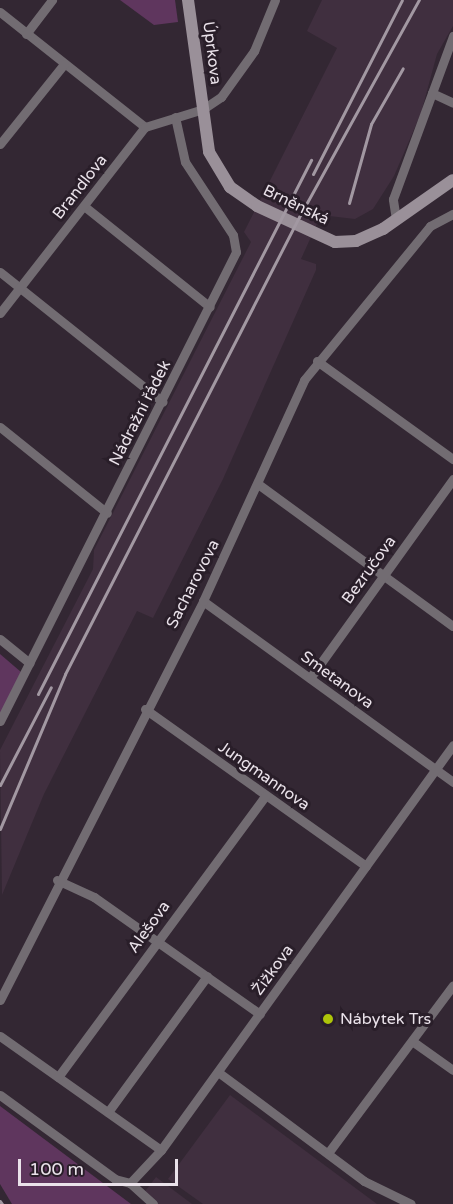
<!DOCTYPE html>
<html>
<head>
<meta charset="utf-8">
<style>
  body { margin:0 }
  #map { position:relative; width:453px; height:1204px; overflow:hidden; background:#332733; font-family:"Varela Round",sans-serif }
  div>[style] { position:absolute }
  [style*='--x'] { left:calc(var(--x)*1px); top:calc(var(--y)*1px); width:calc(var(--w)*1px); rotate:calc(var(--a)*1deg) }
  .built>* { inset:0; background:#402f3f }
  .green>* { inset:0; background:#5f365e }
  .minor>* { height:9px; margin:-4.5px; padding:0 4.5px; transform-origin:4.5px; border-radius:4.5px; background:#726c72 }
  .secondary>* { height:12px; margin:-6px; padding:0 6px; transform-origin:6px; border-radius:6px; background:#9a9099 }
  .rail>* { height:3px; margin:-1.5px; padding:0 1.5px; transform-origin:1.5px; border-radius:1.5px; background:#a298a2 }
  .dots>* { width:16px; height:16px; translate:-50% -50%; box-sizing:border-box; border:3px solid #291e29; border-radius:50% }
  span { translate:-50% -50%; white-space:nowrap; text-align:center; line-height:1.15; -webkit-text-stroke:6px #291e29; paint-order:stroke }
  .street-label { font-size:16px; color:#eae2ea }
  .poi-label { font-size:16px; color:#eae2ea }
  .left { translate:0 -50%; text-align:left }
  .scale { position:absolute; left:18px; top:1159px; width:160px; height:27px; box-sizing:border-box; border:3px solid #eae2ea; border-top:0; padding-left:8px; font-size:18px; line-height:21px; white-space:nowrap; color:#eae2ea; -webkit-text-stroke:4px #291e29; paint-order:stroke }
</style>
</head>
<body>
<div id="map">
  <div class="built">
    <div style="clip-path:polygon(322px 0,453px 0,453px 26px,437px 54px,421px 113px,394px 176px,373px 209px,355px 219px,321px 215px,301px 259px,316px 264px,316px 270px,223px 479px,153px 618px,137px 611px,44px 794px,2px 895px,0 750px,93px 569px,94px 550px,251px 242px,244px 232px,337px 48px,307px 31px)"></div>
    <div style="clip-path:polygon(230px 1095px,377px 1204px,203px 1204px,168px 1179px)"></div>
    <div style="clip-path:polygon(156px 1177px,192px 1204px,157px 1204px,143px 1194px)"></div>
  </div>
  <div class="green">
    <div style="clip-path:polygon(120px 0,175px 0,178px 22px,154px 25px)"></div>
    <div style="clip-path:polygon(0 654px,21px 672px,0 715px)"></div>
    <div style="clip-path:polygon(0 1106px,131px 1204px,12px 1204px,0 1184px)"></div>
  </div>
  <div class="minor">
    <div style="--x:0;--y:12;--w:185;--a:38.4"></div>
    <div style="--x:26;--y:34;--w:43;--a:-52.6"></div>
    <div style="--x:432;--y:93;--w:23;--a:25"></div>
    <div style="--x:0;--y:144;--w:102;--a:-51.3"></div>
    <div style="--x:84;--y:206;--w:161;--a:38.7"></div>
    <div style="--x:396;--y:219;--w:20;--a:-99"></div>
    <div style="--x:393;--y:199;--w:174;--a:-69.8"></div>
    <div style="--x:0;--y:272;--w:208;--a:38.6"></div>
    <div style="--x:0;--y:313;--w:236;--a:-52.1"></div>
    <div style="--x:145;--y:127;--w:61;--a:-17.2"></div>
    <div style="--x:203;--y:109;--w:22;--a:-34"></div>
    <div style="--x:221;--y:97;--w:57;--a:-54.3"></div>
    <div style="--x:254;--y:51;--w:55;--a:-67.6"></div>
    <div style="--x:317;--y:361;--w:168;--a:35.8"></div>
    <div style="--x:0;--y:427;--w:137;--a:38.8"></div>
    <div style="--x:258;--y:484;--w:241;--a:36.1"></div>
    <div style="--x:203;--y:601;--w:309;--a:35.9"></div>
    <div style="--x:0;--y:639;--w:38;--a:39"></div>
    <div style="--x:310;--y:678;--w:245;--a:-54.3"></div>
    <div style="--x:145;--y:709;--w:271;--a:35.4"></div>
    <div style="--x:0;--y:721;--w:525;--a:-63.29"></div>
    <div style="--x:236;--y:252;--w:17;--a:-100"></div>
    <div style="--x:233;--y:235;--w:87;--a:-123.3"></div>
    <div style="--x:185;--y:162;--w:46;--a:-102.5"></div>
    <div style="--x:57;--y:880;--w:41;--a:24.7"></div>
    <div style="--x:94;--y:897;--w:203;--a:35.2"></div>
    <div style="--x:0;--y:1000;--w:448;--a:-63"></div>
    <div style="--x:203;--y:601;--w:243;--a:-65.4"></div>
    <div style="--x:304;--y:380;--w:199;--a:-50.7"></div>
    <div style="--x:430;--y:226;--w:26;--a:-28"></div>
    <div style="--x:0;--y:1036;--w:197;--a:35.3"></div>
    <div style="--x:412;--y:1041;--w:50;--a:35.3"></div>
    <div style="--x:218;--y:1072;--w:182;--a:36.7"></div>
    <div style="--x:364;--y:1181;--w:52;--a:26.1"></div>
    <div style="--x:58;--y:1077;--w:350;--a:-53.6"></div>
    <div style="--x:0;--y:1095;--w:142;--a:36.1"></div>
    <div style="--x:115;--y:1179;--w:16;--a:15"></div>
    <div style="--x:108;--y:1112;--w:168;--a:-53.9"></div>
    <div style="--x:328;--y:1153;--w:209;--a:-53.3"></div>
    <div style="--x:130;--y:1183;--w:45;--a:-46.8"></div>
    <div style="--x:161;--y:1150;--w:499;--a:-54.2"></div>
    <div style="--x:130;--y:1183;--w:31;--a:42"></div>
  </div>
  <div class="secondary">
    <div style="--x:188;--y:0;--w:153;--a:82.1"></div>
    <div style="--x:209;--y:152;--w:41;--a:59"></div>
    <div style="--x:230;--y:187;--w:33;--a:35"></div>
    <div style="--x:257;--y:206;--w:86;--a:24.8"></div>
    <div style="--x:335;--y:242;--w:21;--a:-3"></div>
    <div style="--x:356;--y:241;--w:30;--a:-24"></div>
    <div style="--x:383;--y:229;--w:85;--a:-35"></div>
  </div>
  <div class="rail">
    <div style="--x:313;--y:174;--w:195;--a:-62.9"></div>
    <div style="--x:349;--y:203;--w:82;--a:-74.4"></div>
    <div style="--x:371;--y:124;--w:64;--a:-60.3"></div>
    <div style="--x:38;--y:694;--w:600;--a:-62.92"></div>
    <div style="--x:0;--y:785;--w:110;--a:-62.5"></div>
    <div style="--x:0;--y:829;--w:168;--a:-67.2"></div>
    <div style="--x:65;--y:674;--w:513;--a:-62.89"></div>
    <div style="--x:299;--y:217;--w:248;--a:-61.1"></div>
    <div style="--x:0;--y:1201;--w:4;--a:56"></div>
  </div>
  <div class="dots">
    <div style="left:328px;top:1019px;background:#aec509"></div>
  </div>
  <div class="street-label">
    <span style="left:212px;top:53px;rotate:83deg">Úprkova</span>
    <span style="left:80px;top:187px;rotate:-52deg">Brandlova</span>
    <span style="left:296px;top:205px;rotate:26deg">Brněnská</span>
    <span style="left:140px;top:413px;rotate:-63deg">Nádražní řádek</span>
    <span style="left:369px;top:570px;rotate:-54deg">Bezručova</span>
    <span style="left:193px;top:584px;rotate:-63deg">Sacharovova</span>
    <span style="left:337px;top:680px;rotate:36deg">Smetanova</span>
    <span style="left:264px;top:776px;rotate:35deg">Jungmannova</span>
    <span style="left:149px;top:927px;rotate:-54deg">Alešova</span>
    <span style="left:273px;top:970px;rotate:-54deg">Žižkova</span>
  </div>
  <div class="poi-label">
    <span class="left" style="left:340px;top:1019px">Nábytek Trs</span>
  </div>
  <div class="scale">100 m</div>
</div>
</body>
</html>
